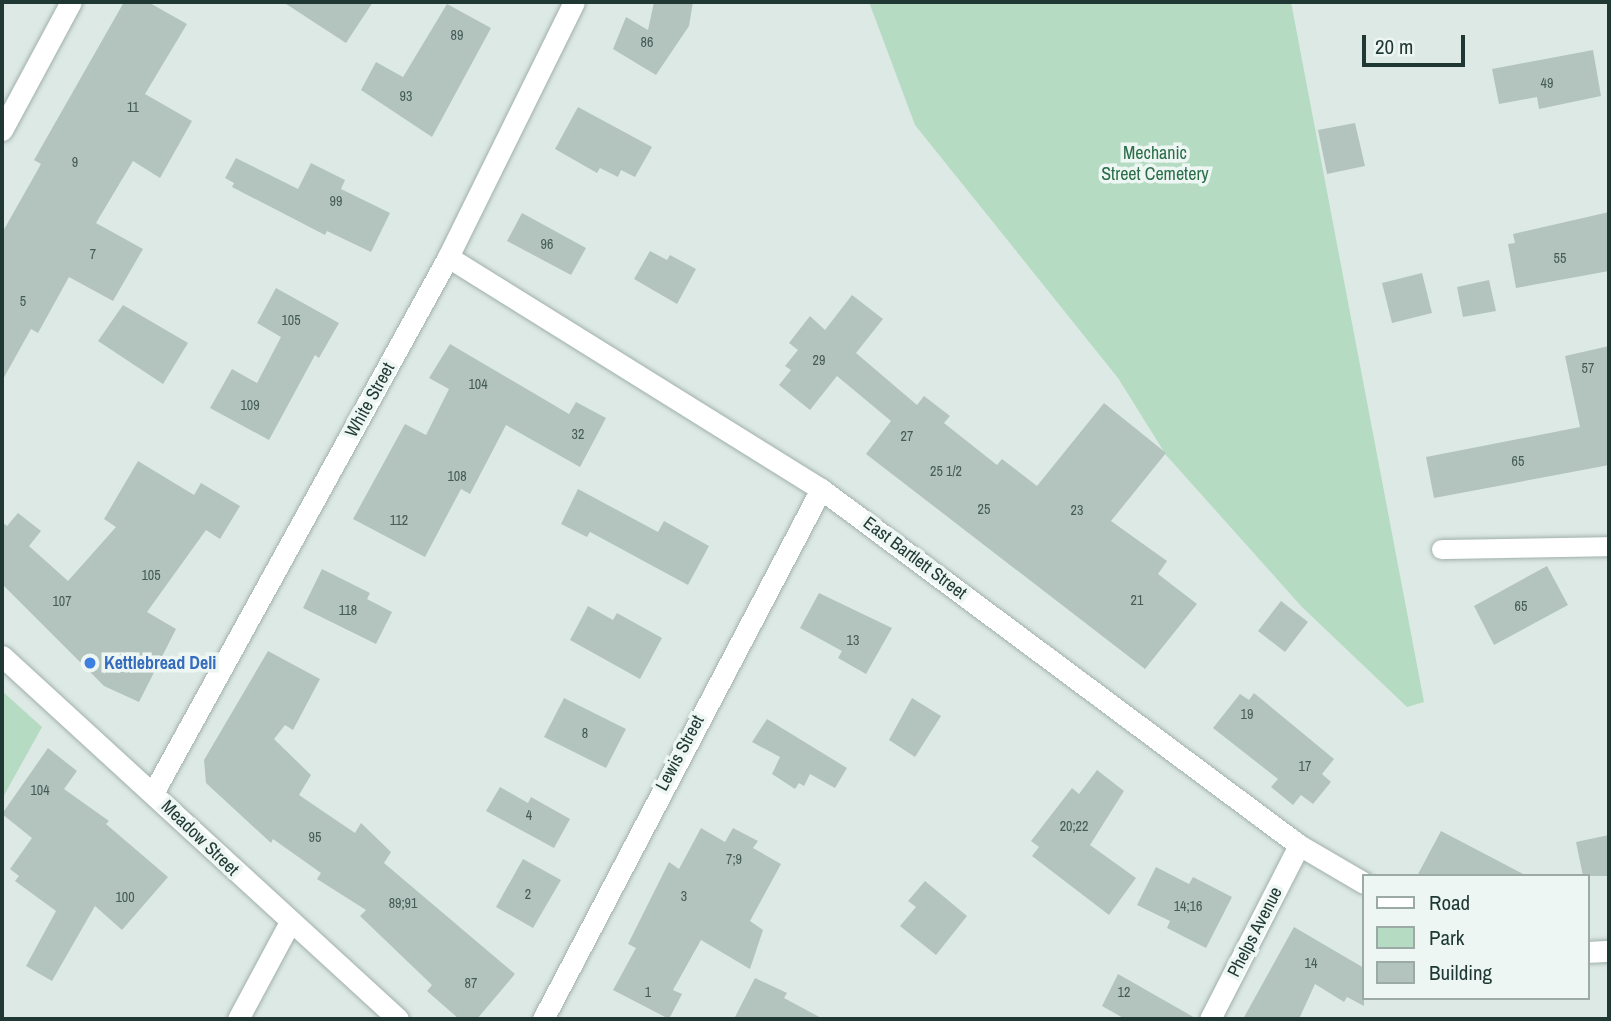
<!DOCTYPE html>
<html>
<head>
<meta charset="utf-8">
<style>
  body { margin:0 }
  #map { position:relative; width:1611px; height:1021px; overflow:hidden; background:#dde9e5; font-family:"Archivo Narrow",sans-serif }
  div>[style] { position:absolute }
  [style*='--x'] { left:calc(var(--x)*1px); top:calc(var(--y)*1px); width:calc(var(--w)*1px); rotate:calc(var(--a)*1deg) }
  .green>* { inset:0; background:#b5dbc2 }
  .building>* { inset:0; background:#b3c4be }
  .roads { filter:drop-shadow(0 0 2px #a0b0ac) drop-shadow(0 0 2px #a0b0ac) }
  .service>* { height:19px; margin:-9.5px; padding:0 9.5px; transform-origin:9.5px; border-radius:9.5px; background:#fff }
  .minor>* { height:21px; margin:-10.5px; padding:0 10.5px; transform-origin:10.5px; border-radius:10.5px; background:#fff }
  .tertiary>* { height:21px; margin:-10.5px; padding:0 10.5px; transform-origin:10.5px; border-radius:10.5px; background:#fff }
  .dots>* { width:19px; height:19px; translate:-50% -50%; box-sizing:border-box; border:4px solid #edf6f2; border-radius:50% }
  span { translate:-50% -50%; white-space:nowrap; text-align:center; line-height:1.15; -webkit-text-stroke:7px #edf6f2; paint-order:stroke }
  .number-label { font-size:14px; color:#445b56 }
  .number-label span { -webkit-text-stroke-width:0 }
  .park-label { font-size:18px; color:#2a6e49 }
  .street-label { font-size:18px; color:#1f3833 }
  .shop-label { font-size:18px; color:#366cbe; font-weight:700 }
  .left { translate:0 -50%; text-align:left }
  .frame { position:absolute; inset:0; border:4px solid #1f3833; pointer-events:none }
  .legend { position:absolute; left:1362px; top:874px; width:228px; height:126px; box-sizing:border-box; background:#edf6f2; border:2px solid #9baaa6; margin:0; padding:9px 12px; list-style:none; font-size:21px; color:#1f3833 }
  .legend li { display:flex; align-items:center; gap:14px; height:35px }
  .legend b { width:35px; border:2px solid #9baaa6 }
  .scale { position:absolute; left:1362px; top:35px; width:103px; height:32px; box-sizing:border-box; border:4px solid #1f3833; border-top:0; padding-left:9px; font-size:21px; line-height:24px; white-space:nowrap; color:#1f3833; -webkit-text-stroke:5px #edf6f2; paint-order:stroke }
</style>
</head>
<body>
<div id="map">
  <div class="green">
    <div style="clip-path:polygon(869px 2px,1291px 2px,1424px 702px,1407px 707px,1301px 606px,1166px 455px,1118px 378px,915px 125px)"></div>
    <div style="clip-path:polygon(2px 691px,42px 727px,2px 799px)"></div>
  </div>
  <div class="building">
    <div style="clip-path:polygon(124px 2px,148px 2px,187px 24px,145px 94px,192px 121px,160px 178px,133px 161px,96px 223px,143px 249px,113px 301px,69px 277px,38px 333px,31px 329px,2px 381px,2px 233px,41px 164px,34px 160px)"></div>
    <div style="clip-path:polygon(283px 2px,373px 2px,346px 43px)"></div>
    <div style="clip-path:polygon(654px 2px,693px 2px,689px 26px,656px 75px,613px 49px,626px 17px,648px 30px)"></div>
    <div style="clip-path:polygon(447px 4px,491px 28px,432px 137px,361px 90px,376px 62px,403px 77px)"></div>
    <div style="clip-path:polygon(1593px 50px,1601px 96px,1539px 109px,1537px 97px,1499px 104px,1492px 69px)"></div>
    <div style="clip-path:polygon(578px 107px,652px 147px,635px 177px,621px 170px,618px 177px,600px 168px,597px 173px,555px 149px)"></div>
    <div style="clip-path:polygon(1355px 123px,1365px 166px,1327px 174px,1318px 130px)"></div>
    <div style="clip-path:polygon(236px 158px,298px 189px,311px 163px,345px 180px,341px 189px,390px 213px,371px 252px,327px 231px,325px 235px,232px 187px,234px 183px,225px 178px)"></div>
    <div style="clip-path:polygon(1609px 212px,1609px 271px,1516px 288px,1508px 244px,1515px 243px,1513px 234px)"></div>
    <div style="clip-path:polygon(522px 213px,586px 248px,571px 275px,507px 241px)"></div>
    <div style="clip-path:polygon(650px 251px,667px 260px,670px 255px,696px 269px,677px 304px,634px 279px)"></div>
    <div style="clip-path:polygon(1422px 273px,1432px 313px,1392px 323px,1382px 283px)"></div>
    <div style="clip-path:polygon(1489px 280px,1496px 311px,1463px 317px,1457px 287px)"></div>
    <div style="clip-path:polygon(276px 288px,339px 323px,319px 358px,315px 355px,269px 440px,210px 408px,232px 369px,257px 383px,281px 337px,257px 323px)"></div>
    <div style="clip-path:polygon(852px 295px,883px 319px,856px 353px,917px 405px,924px 396px,950px 416px,944px 423px,997px 465px,1002px 459px,1037px 486px,1104px 403px,1166px 453px,1111px 521px,1167px 561px,1158px 574px,1197px 604px,1145px 669px,866px 454px,891px 421px,837px 376px,810px 410px,779px 385px,791px 370px,785px 366px,798px 350px,789px 343px,810px 316px,825px 330px)"></div>
    <div style="clip-path:polygon(123px 305px,188px 343px,163px 384px,98px 341px)"></div>
    <div style="clip-path:polygon(450px 344px,569px 414px,576px 402px,606px 418px,580px 467px,506px 425px,470px 494px,461px 489px,425px 557px,353px 519px,405px 424px,426px 435px,449px 389px,429px 378px)"></div>
    <div style="clip-path:polygon(1609px 346px,1609px 465px,1434px 498px,1426px 457px,1580px 427px,1565px 356px)"></div>
    <div style="clip-path:polygon(138px 461px,194px 495px,201px 483px,240px 506px,220px 539px,206px 530px,147px 612px,176px 629px,139px 702px,104px 686px,2px 584px,2px 522px,7px 526px,18px 513px,41px 531px,29px 546px,68px 581px,116px 527px,104px 519px)"></div>
    <div style="clip-path:polygon(578px 489px,658px 532px,664px 521px,709px 546px,688px 585px,590px 532px,587px 537px,561px 524px)"></div>
    <div style="clip-path:polygon(1547px 566px,1568px 605px,1494px 645px,1474px 606px)"></div>
    <div style="clip-path:polygon(322px 569px,370px 593px,367px 599px,392px 612px,376px 644px,303px 608px)"></div>
    <div style="clip-path:polygon(819px 593px,892px 628px,866px 674px,838px 658px,842px 651px,800px 628px)"></div>
    <div style="clip-path:polygon(1281px 601px,1308px 622px,1285px 652px,1258px 631px)"></div>
    <div style="clip-path:polygon(588px 606px,613px 620px,617px 613px,662px 638px,640px 679px,570px 640px)"></div>
    <div style="clip-path:polygon(268px 651px,320px 679px,293px 730px,285px 725px,274px 739px,311px 775px,299px 795px,355px 833px,361px 823px,391px 852px,384px 863px,515px 974px,477px 1019px,459px 1019px,427px 991px,432px 985px,360px 916px,366px 910px,317px 879px,321px 873px,273px 839px,271px 843px,206px 783px,204px 760px)"></div>
    <div style="clip-path:polygon(1254px 693px,1334px 759px,1322px 774px,1331px 782px,1313px 804px,1301px 795px,1293px 805px,1271px 787px,1278px 779px,1213px 728px,1240px 694px,1249px 700px)"></div>
    <div style="clip-path:polygon(564px 698px,626px 729px,606px 768px,544px 737px)"></div>
    <div style="clip-path:polygon(912px 698px,941px 716px,915px 757px,889px 740px)"></div>
    <div style="clip-path:polygon(767px 719px,847px 768px,835px 788px,810px 774px,804px 786px,799px 783px,795px 789px,772px 774px,780px 757px,752px 742px)"></div>
    <div style="clip-path:polygon(48px 748px,77px 771px,64px 789px,109px 821px,106px 824px,168px 877px,122px 930px,95px 906px,52px 981px,26px 966px,56px 911px,15px 881px,19px 876px,10px 869px,32px 838px,2px 814px)"></div>
    <div style="clip-path:polygon(1097px 770px,1124px 791px,1090px 845px,1136px 878px,1109px 915px,1032px 856px,1039px 847px,1031px 841px,1072px 788px,1079px 794px)"></div>
    <div style="clip-path:polygon(500px 787px,528px 803px,531px 797px,570px 819px,554px 848px,486px 811px)"></div>
    <div style="clip-path:polygon(701px 828px,725px 842px,733px 828px,758px 841px,753px 848px,781px 864px,750px 921px,763px 930px,750px 969px,701px 940px,673px 990px,682px 994px,669px 1019px,613px 990px,636px 948px,628px 944px,669px 862px,679px 869px)"></div>
    <div style="clip-path:polygon(1441px 831px,1527px 876px,1417px 876px)"></div>
    <div style="clip-path:polygon(1609px 835px,1609px 876px,1583px 876px,1576px 842px)"></div>
    <div style="clip-path:polygon(523px 859px,561px 880px,533px 928px,496px 907px)"></div>
    <div style="clip-path:polygon(1156px 867px,1189px 884px,1193px 877px,1232px 897px,1206px 948px,1167px 928px,1170px 921px,1137px 905px)"></div>
    <div style="clip-path:polygon(925px 881px,967px 916px,936px 955px,900px 926px,916px 907px,908px 901px)"></div>
    <div style="clip-path:polygon(1294px 927px,1364px 968px,1364px 1006px,1347px 997px,1344px 1002px,1315px 984px,1299px 1019px,1243px 1019px)"></div>
    <div style="clip-path:polygon(1118px 974px,1197px 1019px,1125px 1019px,1102px 1006px)"></div>
    <div style="clip-path:polygon(755px 978px,787px 993px,784px 998px,823px 1019px,734px 1019px)"></div>
  </div>
  <div class="roads">
    <div class="service">
      <div style="--x:1441;--y:549;--w:168;--a:-1"></div>
    </div>
    <div class="minor">
      <div style="--x:2;--y:130;--w:145;--a:-61.7"></div>
      <div style="--x:448;--y:257;--w:439;--a:31.9"></div>
      <div style="--x:821;--y:489;--w:596;--a:36.68"></div>
      <div style="--x:1299;--y:845;--w:75;--a:30.3"></div>
      <div style="--x:153;--y:793;--w:612;--a:-61.17"></div>
      <div style="--x:448;--y:257;--w:284;--a:-63.7"></div>
      <div style="--x:1588;--y:952;--w:21;--a:-3"></div>
      <div style="--x:238;--y:1019;--w:108;--a:-61.8"></div>
      <div style="--x:543;--y:1019;--w:598;--a:-62.32"></div>
      <div style="--x:1210;--y:1019;--w:195;--a:-62.9"></div>
    </div>
    <div class="tertiary">
      <div style="--x:2;--y:656;--w:537;--a:42.51"></div>
    </div>
  </div>
  <div class="dots">
    <div style="left:90px;top:663px;background:#3f7fe0"></div>
  </div>
  <div class="number-label">
    <span style="left:457px;top:35px">89</span>
    <span style="left:647px;top:42px">86</span>
    <span style="left:1547px;top:83px">49</span>
    <span style="left:406px;top:96px">93</span>
    <span style="left:133px;top:107px">11</span>
    <span style="left:75px;top:162px">9</span>
    <span style="left:336px;top:201px">99</span>
    <span style="left:547px;top:244px">96</span>
    <span style="left:93px;top:254px">7</span>
    <span style="left:1560px;top:258px">55</span>
    <span style="left:23px;top:301px">5</span>
    <span style="left:291px;top:320px">105</span>
    <span style="left:819px;top:360px">29</span>
    <span style="left:1588px;top:368px">57</span>
    <span style="left:478px;top:384px">104</span>
    <span style="left:250px;top:405px">109</span>
    <span style="left:578px;top:434px">32</span>
    <span style="left:907px;top:436px">27</span>
    <span style="left:1518px;top:461px">65</span>
    <span style="left:946px;top:471px">25 1/2</span>
    <span style="left:457px;top:476px">108</span>
    <span style="left:984px;top:509px">25</span>
    <span style="left:1077px;top:510px">23</span>
    <span style="left:399px;top:520px">112</span>
    <span style="left:151px;top:575px">105</span>
    <span style="left:1137px;top:600px">21</span>
    <span style="left:62px;top:601px">107</span>
    <span style="left:1521px;top:606px">65</span>
    <span style="left:348px;top:610px">118</span>
    <span style="left:853px;top:640px">13</span>
    <span style="left:1247px;top:714px">19</span>
    <span style="left:585px;top:733px">8</span>
    <span style="left:1305px;top:766px">17</span>
    <span style="left:40px;top:790px">104</span>
    <span style="left:529px;top:815px">4</span>
    <span style="left:1074px;top:826px">20;22</span>
    <span style="left:315px;top:837px">95</span>
    <span style="left:734px;top:859px">7;9</span>
    <span style="left:528px;top:894px">2</span>
    <span style="left:684px;top:896px">3</span>
    <span style="left:125px;top:897px">100</span>
    <span style="left:403px;top:903px">89;91</span>
    <span style="left:1188px;top:906px">14;16</span>
    <span style="left:1311px;top:963px">14</span>
    <span style="left:471px;top:983px">87</span>
    <span style="left:648px;top:992px">1</span>
    <span style="left:1124px;top:992px">12</span>
  </div>
  <div class="park-label">
    <span style="left:1155px;top:164px">Mechanic<br>Street Cemetery</span>
  </div>
  <div class="street-label">
    <span style="left:370px;top:400px;rotate:-61deg">White Street</span>
    <span style="left:915px;top:558px;rotate:37deg">East Bartlett Street</span>
    <span style="left:680px;top:753px;rotate:-62deg">Lewis Street</span>
    <span style="left:200px;top:838px;rotate:44deg">Meadow Street</span>
    <span style="left:1255px;top:932px;rotate:-63deg">Phelps Avenue</span>
  </div>
  <div class="shop-label">
    <span class="left" style="left:104px;top:663px">Kettlebread Deli</span>
  </div>
  <div class="frame"></div>
  <ul class="legend">
  <li><b style="height:9px;background:#fff"></b>Road</li>
  <li><b style="height:19px;background:#b5dbc2"></b>Park</li>
  <li><b style="height:19px;background:#b3c4be"></b>Building</li>
  </ul>
  <div class="scale">20 m</div>
</div>
</body>
</html>
